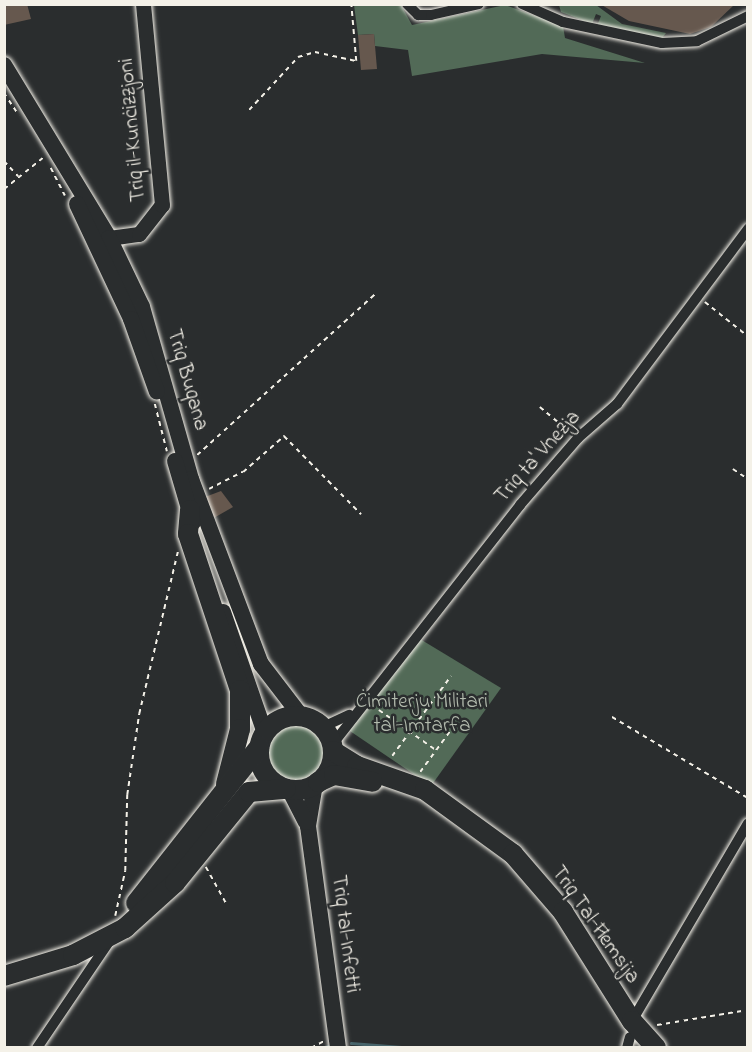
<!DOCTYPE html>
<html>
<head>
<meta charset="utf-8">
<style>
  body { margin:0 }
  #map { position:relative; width:752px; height:1052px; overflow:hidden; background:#2a2d2e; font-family:"Indie Flower",sans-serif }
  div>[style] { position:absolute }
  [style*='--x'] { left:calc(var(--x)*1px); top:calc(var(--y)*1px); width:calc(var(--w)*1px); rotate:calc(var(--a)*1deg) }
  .green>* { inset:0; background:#526a57 }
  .round { border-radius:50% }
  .stream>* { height:3px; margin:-1.5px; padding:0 1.5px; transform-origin:1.5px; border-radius:1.5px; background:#47646a }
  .building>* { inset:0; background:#66584e }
  .path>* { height:1.5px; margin-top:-0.75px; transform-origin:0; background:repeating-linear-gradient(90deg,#f4f1e8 0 4.5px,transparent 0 9px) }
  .roads { filter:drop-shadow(0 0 2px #f4f1e8) drop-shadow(0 0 2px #f4f1e8) }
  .street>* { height:10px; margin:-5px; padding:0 5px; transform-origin:5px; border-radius:5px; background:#2a2d2e }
  .secondary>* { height:15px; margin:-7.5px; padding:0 7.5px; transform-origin:7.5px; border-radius:7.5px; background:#2a2d2e }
  .primary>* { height:16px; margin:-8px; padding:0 8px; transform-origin:8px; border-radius:8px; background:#2a2d2e }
  .highway>* { height:20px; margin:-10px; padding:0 10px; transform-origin:10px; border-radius:10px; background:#2a2d2e }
  .highway>.ring { margin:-10px; padding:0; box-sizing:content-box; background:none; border:20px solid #2a2d2e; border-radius:50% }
  span { translate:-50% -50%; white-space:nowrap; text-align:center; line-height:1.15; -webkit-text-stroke:5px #2a2d2e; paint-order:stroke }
  .street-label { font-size:21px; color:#f4f1e8 }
  .park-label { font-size:21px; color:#b3bbae }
  .frame { position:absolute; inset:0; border:6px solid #f4f1e8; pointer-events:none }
</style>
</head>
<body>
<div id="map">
  <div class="green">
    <div style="clip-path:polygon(354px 5px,401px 5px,412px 25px,505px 5px,563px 26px,565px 38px,645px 63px,542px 54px,412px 76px,408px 50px,375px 46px,374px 34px,358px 35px)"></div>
    <div style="clip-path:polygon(559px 5px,596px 5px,622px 24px,666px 33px,662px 38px,597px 26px,601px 16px,596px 14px,592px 24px,561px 12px)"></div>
    <div style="clip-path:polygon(420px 639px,501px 688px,431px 786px,347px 729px)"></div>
    <div class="round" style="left:266px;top:722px;width:58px;height:58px"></div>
  </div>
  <div class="stream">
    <div style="--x:351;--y:1043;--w:63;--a:4.5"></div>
    <div style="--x:320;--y:1048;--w:9;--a:-13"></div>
  </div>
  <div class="building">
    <div style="clip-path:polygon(4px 4px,27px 4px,31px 19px,4px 25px)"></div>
    <div style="clip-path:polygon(600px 4px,735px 4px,711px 27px,690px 34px,629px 21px)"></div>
    <div style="clip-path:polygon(374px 34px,377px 69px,361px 70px,358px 35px)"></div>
    <div style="clip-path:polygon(221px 491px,233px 507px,212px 519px,205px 497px)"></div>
  </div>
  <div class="path">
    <div style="--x:4;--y:93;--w:27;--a:56"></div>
    <div style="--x:249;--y:110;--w:72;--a:-47.2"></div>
    <div style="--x:298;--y:57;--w:18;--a:-16"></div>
    <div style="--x:315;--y:52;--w:42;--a:12.4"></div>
    <div style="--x:356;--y:61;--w:57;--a:-95"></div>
    <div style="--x:4;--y:161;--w:21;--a:47"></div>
    <div style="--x:51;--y:168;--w:31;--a:63"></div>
    <div style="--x:4;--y:189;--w:51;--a:-38.7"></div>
    <div style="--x:705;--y:302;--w:51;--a:38.7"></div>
    <div style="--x:155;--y:404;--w:49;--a:75.7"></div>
    <div style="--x:540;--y:407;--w:38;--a:40"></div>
    <div style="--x:197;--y:455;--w:240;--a:-42.1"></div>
    <div style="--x:733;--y:469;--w:18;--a:34"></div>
    <div style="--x:209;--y:489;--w:38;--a:-27"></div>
    <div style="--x:243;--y:472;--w:55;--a:-41.3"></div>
    <div style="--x:284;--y:436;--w:110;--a:45.4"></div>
    <div style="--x:379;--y:710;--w:70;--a:35.1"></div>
    <div style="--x:612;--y:717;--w:158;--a:30.8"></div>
    <div style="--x:392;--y:756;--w:99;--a:-53.6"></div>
    <div style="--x:420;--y:772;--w:56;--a:-53.7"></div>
    <div style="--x:206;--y:867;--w:41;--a:60.9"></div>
    <div style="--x:115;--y:916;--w:46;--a:-77.5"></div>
    <div style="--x:125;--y:871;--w:76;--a:-88.5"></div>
    <div style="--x:127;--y:795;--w:82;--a:-81.6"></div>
    <div style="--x:139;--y:714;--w:169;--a:-76.6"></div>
    <div style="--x:657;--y:1025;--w:92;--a:-9.4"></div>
    <div style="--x:311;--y:1048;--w:15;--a:-28"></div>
  </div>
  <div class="roads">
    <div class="street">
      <div style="--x:407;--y:4;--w:16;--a:45"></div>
      <div style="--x:418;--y:15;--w:13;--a:0"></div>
      <div style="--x:431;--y:15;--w:49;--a:-12.9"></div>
      <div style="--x:522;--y:4;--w:45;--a:23.7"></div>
      <div style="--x:563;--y:22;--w:101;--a:12"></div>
      <div style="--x:662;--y:43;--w:35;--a:-3"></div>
      <div style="--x:697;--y:41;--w:57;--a:-26.1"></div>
      <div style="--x:323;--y:727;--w:29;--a:-25"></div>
      <div style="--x:332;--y:745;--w:305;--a:-51.9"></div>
      <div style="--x:520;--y:505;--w:89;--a:-49.1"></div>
      <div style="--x:578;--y:438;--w:52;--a:-41.1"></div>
      <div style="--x:617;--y:404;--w:219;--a:-53.2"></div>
      <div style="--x:632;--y:1021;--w:229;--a:-59.6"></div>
      <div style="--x:37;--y:1048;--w:130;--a:-55.9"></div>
      <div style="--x:627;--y:1048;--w:11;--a:-75"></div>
    </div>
    <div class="secondary">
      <div style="--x:109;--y:238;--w:30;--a:-8"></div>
      <div style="--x:139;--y:234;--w:37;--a:-52"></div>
      <div style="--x:162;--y:205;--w:202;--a:-95.4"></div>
    </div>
    <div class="primary">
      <div style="--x:4;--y:65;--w:202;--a:58.7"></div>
      <div style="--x:109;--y:238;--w:76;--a:64.4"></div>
      <div style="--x:142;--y:307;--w:179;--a:74.1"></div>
      <div style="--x:191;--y:479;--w:198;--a:69.3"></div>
      <div style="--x:261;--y:664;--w:66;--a:52.4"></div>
      <div style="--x:77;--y:204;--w:127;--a:64.8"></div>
      <div style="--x:131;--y:319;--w:77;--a:70.4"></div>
      <div style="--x:175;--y:461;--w:64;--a:73.6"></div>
      <div style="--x:223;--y:612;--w:128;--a:70.9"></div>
      <div style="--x:315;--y:784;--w:43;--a:99.5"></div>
      <div style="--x:308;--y:826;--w:224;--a:82.3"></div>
      <div style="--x:289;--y:789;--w:37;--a:63"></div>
    </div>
    <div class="highway">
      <div style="--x:190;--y:510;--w:24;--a:95"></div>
      <div style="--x:188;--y:534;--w:164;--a:71.6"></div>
      <div style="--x:240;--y:690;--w:39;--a:90"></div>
      <div style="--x:240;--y:729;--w:57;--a:104.3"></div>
      <div class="ring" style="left:259px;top:716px;width:54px;height:54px"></div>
      <div style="--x:333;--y:751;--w:28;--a:32"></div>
      <div style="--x:357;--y:766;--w:72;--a:19.4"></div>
      <div style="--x:425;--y:790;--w:109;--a:36"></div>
      <div style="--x:513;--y:854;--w:77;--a:49.2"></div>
      <div style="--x:563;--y:912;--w:129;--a:57.7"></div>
      <div style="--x:632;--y:1021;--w:36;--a:48"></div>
      <div style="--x:318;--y:782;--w:17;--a:-24"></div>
      <div style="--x:334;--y:775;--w:39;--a:10"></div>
      <div style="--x:136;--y:903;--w:199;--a:-51.7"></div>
      <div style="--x:4;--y:976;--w:72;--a:-16.9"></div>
      <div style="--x:73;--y:955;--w:59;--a:-27.4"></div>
      <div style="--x:125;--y:928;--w:67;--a:-42"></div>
      <div style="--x:175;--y:883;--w:117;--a:-50.9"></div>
      <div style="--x:249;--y:792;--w:37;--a:-5"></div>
    </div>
  </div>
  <div class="street-label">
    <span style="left:133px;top:130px;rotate:-95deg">Triq il-Kunċizzjoni</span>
    <span style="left:187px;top:380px;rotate:74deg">Triq Buqana</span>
    <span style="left:538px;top:457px;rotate:-48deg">Triq ta' Vnezja</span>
    <span style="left:595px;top:925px;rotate:55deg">Triq Tal-Ħemsija</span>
    <span style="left:345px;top:934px;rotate:83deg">Triq tal-Infetti</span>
  </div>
  <div class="park-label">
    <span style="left:422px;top:714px">Ċimiterju Militari<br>tal-Imtarfa</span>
  </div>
  <div class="frame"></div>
</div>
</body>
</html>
